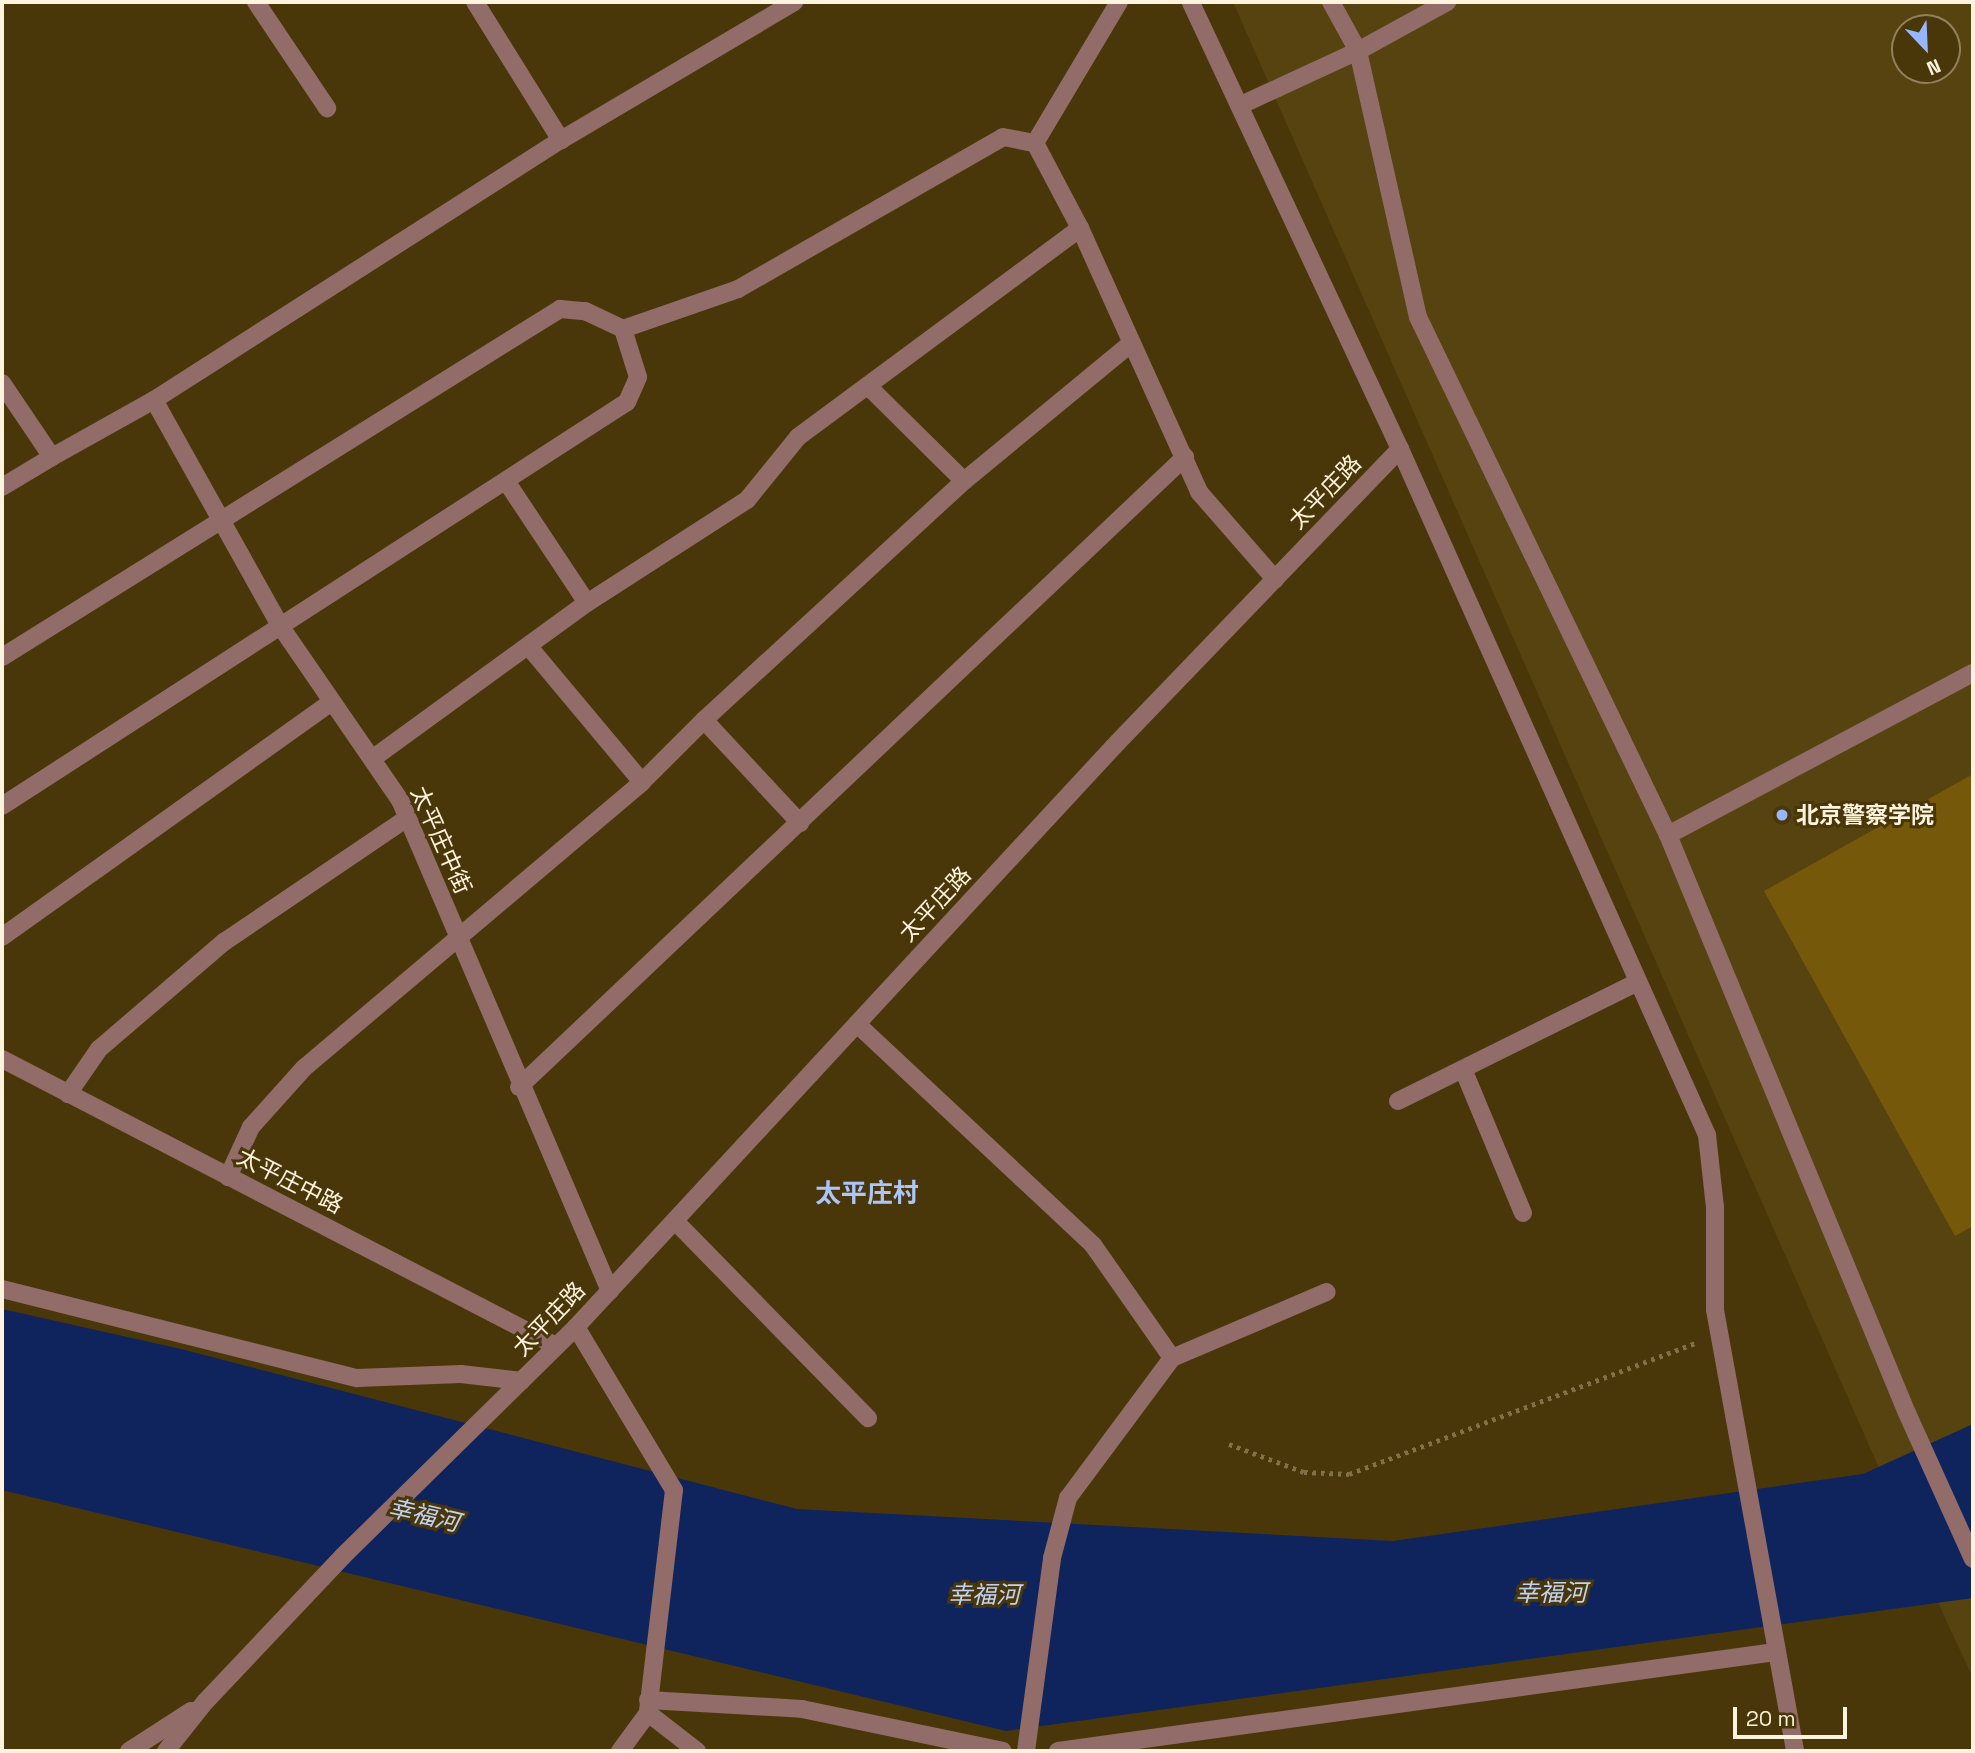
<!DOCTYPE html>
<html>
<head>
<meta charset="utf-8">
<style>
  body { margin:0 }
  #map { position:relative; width:1975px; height:1753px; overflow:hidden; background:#493709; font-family:"Space Grotesk","Noto Sans SC",sans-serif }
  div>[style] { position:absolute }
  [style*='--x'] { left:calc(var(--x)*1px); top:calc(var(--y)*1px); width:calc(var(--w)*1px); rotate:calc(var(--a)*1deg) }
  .built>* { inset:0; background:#574310 }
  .green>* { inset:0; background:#755809 }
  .water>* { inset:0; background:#0f235d }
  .path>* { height:4.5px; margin-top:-2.25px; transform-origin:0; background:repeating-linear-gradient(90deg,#81714a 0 3.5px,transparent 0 8.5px) }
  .minor>* { height:18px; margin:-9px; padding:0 9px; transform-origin:9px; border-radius:9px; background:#916c68 }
  .dots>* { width:19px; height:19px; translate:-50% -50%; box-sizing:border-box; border:4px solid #493709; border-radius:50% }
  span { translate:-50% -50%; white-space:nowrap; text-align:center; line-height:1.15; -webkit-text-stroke:6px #493709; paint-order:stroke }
  .street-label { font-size:23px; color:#fef3dc }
  .poi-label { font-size:23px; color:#fef3dc; font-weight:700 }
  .left { translate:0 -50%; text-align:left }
  .water-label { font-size:24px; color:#c1d2f7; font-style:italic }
  .quarter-label { font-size:26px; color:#acc5fa; font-weight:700 }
  .frame { position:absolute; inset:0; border:4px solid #fef3dc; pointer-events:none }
  .north { position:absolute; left:1891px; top:14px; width:70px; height:70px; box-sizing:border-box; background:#493709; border:2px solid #91825d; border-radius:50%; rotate:157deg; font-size:19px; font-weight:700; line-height:28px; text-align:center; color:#fef3dc }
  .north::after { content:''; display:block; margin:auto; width:24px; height:32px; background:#96b6fd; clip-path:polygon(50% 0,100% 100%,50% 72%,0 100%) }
  .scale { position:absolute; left:1733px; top:1707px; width:114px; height:32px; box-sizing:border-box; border:4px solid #fef3dc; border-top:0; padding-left:9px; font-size:21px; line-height:24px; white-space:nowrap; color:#fef3dc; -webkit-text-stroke:5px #493709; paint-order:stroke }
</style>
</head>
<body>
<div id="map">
  <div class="built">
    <div style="clip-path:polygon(evenodd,1233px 2px,1973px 2px,1973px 1678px,1946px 1620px,1233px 2px,1905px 28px,1947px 28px,1947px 70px,1905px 70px,1905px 28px)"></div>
  </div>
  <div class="green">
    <div style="clip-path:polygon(1973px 774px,1973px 1226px,1955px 1236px,1764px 891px)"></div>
  </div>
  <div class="water">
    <div style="clip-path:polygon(2px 1309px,181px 1349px,797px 1509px,1393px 1541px,1863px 1474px,1973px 1424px,1973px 1598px,1006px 1731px,2px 1490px)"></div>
  </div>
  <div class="path">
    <div style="--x:1229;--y:1444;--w:80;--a:20.5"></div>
    <div style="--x:1304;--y:1472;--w:45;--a:2.5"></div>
    <div style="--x:1349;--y:1474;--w:370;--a:-20.7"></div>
  </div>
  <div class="minor">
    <div style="--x:256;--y:2;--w:128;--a:56.2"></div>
    <div style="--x:475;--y:2;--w:163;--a:58.1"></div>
    <div style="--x:1119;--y:2;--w:164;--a:120.8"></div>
    <div style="--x:1035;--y:143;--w:96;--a:62.1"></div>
    <div style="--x:1080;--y:228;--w:290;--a:65.7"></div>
    <div style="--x:1199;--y:492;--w:116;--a:48.9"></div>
    <div style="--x:1331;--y:2;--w:56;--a:61.1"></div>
    <div style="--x:1358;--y:51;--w:273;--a:77.3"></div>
    <div style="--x:1418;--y:317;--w:575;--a:64.24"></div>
    <div style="--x:1668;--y:835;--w:625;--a:67.54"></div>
    <div style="--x:1907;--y:1413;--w:160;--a:65.7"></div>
    <div style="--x:1241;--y:105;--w:129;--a:-24.8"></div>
    <div style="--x:1358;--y:51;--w:102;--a:-28.8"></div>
    <div style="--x:2;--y:383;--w:89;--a:56"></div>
    <div style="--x:52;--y:457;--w:58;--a:149"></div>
    <div style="--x:154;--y:400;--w:260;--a:60.8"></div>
    <div style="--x:281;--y:627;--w:210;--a:55.5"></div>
    <div style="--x:400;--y:800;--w:534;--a:66.84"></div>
    <div style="--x:1400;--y:449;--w:752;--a:65.89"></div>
    <div style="--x:1707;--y:1135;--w:72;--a:83.7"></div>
    <div style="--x:1715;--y:1207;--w:103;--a:90"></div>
    <div style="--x:1715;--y:1310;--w:448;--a:79.7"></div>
    <div style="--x:52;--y:457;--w:117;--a:-29.2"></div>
    <div style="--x:154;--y:400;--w:483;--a:-32.6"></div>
    <div style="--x:561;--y:140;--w:271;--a:-30.6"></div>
    <div style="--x:506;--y:481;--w:146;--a:56.4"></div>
    <div style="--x:964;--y:481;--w:215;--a:-39.5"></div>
    <div style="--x:2;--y:657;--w:658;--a:-31.95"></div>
    <div style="--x:560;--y:309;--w:25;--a:5"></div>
    <div style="--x:585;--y:311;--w:42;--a:25.3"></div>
    <div style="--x:623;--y:329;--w:122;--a:-19.2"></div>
    <div style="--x:738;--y:289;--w:305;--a:-29.8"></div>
    <div style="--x:1003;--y:137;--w:33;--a:11"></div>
    <div style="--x:704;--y:720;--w:353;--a:-42.6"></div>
    <div style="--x:964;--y:481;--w:135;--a:-135.3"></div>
    <div style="--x:372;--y:759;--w:266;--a:-36"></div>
    <div style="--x:587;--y:603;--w:190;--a:-32.8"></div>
    <div style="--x:747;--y:500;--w:81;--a:-51"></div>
    <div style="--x:798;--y:437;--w:351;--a:-36.5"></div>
    <div style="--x:642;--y:782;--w:88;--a:-45"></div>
    <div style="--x:704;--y:720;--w:141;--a:47"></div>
    <div style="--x:2;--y:806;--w:744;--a:-32.88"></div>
    <div style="--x:627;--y:402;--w:27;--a:-66"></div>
    <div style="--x:638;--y:377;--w:50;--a:-107.4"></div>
    <div style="--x:1668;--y:835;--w:345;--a:-28"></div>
    <div style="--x:2;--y:937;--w:405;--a:-35.5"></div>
    <div style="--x:857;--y:1024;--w:323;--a:43.1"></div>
    <div style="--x:1093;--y:1245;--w:138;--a:55"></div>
    <div style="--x:2;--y:1059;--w:624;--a:27.39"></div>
    <div style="--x:1463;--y:1069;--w:156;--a:67.4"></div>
    <div style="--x:519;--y:1087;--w:917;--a:-43.41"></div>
    <div style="--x:68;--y:1094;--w:55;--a:-55.4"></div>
    <div style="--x:99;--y:1049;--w:165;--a:-40.6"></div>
    <div style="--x:224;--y:942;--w:221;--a:-34.1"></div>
    <div style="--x:1398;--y:1101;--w:268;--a:-26.4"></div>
    <div style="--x:228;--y:1177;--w:55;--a:-65.3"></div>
    <div style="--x:251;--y:1127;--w:79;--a:-48.1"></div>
    <div style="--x:304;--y:1068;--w:443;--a:-40.2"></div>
    <div style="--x:642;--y:782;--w:176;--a:-129.9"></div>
    <div style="--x:675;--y:1221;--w:276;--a:45.6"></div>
    <div style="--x:2;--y:1289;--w:366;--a:14.1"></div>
    <div style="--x:357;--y:1378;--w:104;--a:-2.2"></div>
    <div style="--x:461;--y:1374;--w:61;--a:6.5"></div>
    <div style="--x:576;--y:1327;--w:190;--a:59"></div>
    <div style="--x:674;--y:1490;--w:225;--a:96.7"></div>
    <div style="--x:648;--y:1713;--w:62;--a:37.8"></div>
    <div style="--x:648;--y:1700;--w:154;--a:3.3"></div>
    <div style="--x:802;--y:1709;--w:205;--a:11.8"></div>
    <div style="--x:129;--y:1751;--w:74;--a:-32.8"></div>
    <div style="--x:166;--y:1751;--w:63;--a:-51.5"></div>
    <div style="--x:205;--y:1702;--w:201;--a:-46.6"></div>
    <div style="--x:343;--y:1556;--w:327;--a:-44.5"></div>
    <div style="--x:576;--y:1327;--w:797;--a:-47.19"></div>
    <div style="--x:1118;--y:742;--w:407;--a:-46.1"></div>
    <div style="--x:1400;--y:449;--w:493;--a:-115.1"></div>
    <div style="--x:620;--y:1751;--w:47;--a:-53.6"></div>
    <div style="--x:1026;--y:1751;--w:195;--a:-82.3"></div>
    <div style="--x:1052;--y:1558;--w:62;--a:-75.1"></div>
    <div style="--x:1068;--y:1498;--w:174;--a:-53.4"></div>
    <div style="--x:1172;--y:1358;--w:168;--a:-23.1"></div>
    <div style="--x:1058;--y:1751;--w:724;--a:-7.86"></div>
  </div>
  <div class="dots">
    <div style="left:1782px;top:815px;background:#96b6fd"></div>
  </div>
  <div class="street-label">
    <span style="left:1325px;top:492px;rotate:-46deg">太平庄路</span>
    <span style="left:441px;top:840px;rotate:66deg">太平庄中街</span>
    <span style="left:935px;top:904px;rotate:-47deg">太平庄路</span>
    <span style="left:290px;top:1181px;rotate:27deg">太平庄中路</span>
    <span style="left:549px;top:1319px;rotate:-46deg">太平庄路</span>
  </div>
  <div class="poi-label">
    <span class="left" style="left:1796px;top:815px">北京警察学院</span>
  </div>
  <div class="water-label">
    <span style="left:424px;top:1515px;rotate:13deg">幸福河</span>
    <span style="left:1551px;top:1593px">幸福河</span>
    <span style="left:984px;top:1595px">幸福河</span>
  </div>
  <div class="quarter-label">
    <span style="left:867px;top:1194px">太平庄村</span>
  </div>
  <div class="frame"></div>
  <div class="north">N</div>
  <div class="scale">20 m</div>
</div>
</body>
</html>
